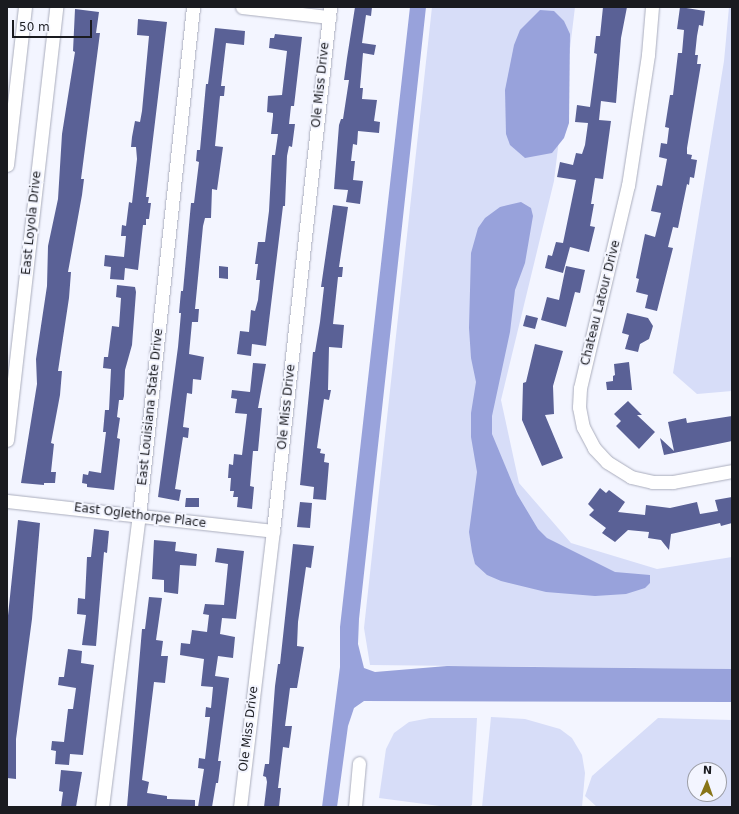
<!DOCTYPE html>
<html>
<head>
<meta charset="utf-8">
<style>
  body { margin:0 }
  #map { position:relative; width:739px; height:814px; overflow:hidden; background:#f3f5ff; font-family:"DejaVu Sans",sans-serif }
  div>[style] { position:absolute }
  [style*='--x'] { left:calc(var(--x)*1px); top:calc(var(--y)*1px); width:calc(var(--w)*1px); rotate:calc(var(--a)*1deg) }
  .green>* { inset:0; background:#d7ddf8 }
  .water>* { inset:0; background:#98a2db }
  .building>* { inset:0; background:#5a6196 }
  .roads { filter:drop-shadow(0 0 1px #aaadbd) drop-shadow(0 0 1px #aaadbd) }
  .street>* { height:13px; margin:-6.5px; padding:0 6.5px; transform-origin:6.5px; border-radius:6.5px; background:#fff }
  span { translate:-50% -50%; white-space:nowrap; text-align:center; line-height:1.15; -webkit-text-stroke:4px #f3f5ff; paint-order:stroke }
  .street-label { font-size:12px; color:#1a1b20 }
  .frame { position:absolute; inset:0; border:8px solid #1a1b20; pointer-events:none }
  .north { position:absolute; left:687px; top:762px; width:40px; height:40px; box-sizing:border-box; background:#f3f5ff; border:1px solid #9c9ea6; border-radius:50%; rotate:2deg; font-size:11px; font-weight:700; line-height:16px; text-align:center; color:#1a1b20 }
  .north::after { content:''; display:block; margin:auto; width:14px; height:18px; background:#887518; clip-path:polygon(50% 0,100% 100%,50% 72%,0 100%) }
  .scale { position:absolute; left:12px; top:20px; width:80px; height:18px; box-sizing:border-box; border:2px solid #1a1b20; border-top:0; padding-left:5px; font-size:12px; line-height:14px; white-space:nowrap; color:#1a1b20; -webkit-text-stroke:3px #f3f5ff; paint-order:stroke }
</style>
</head>
<body>
<div id="map">
  <div class="green">
    <div style="clip-path:polygon(432px 7px,575px 7px,554px 181px,501px 400px,519px 483px,571px 543px,657px 569px,732px 557px,732px 669px,370px 665px,364px 628px)"></div>
    <div style="clip-path:polygon(729px 7px,732px 7px,732px 391px,697px 394px,673px 373px,724px 61px)"></div>
    <div style="clip-path:polygon(491px 717px,525px 719px,560px 729px,572px 738px,582px 755px,585px 773px,582px 807px,482px 807px)"></div>
    <div style="clip-path:polygon(430px 718px,477px 718px,472px 805px,469px 807px,447px 807px,379px 798px,386px 749px,394px 733px,409px 722px)"></div>
    <div style="clip-path:polygon(evenodd,658px 718px,732px 720px,732px 807px,597px 807px,585px 796px,592px 776px,658px 718px,695px 770px,719px 770px,719px 794px,695px 794px,695px 770px)"></div>
  </div>
  <div class="water">
    <div style="clip-path:polygon(410px 7px,426px 7px,359px 619px,358px 644px,364px 668px,375px 672px,447px 666px,732px 669px,732px 702px,364px 701px,354px 708px,348px 726px,337px 807px,322px 807px,340px 667px,340px 627px)"></div>
    <div style="clip-path:polygon(540px 10px,554px 11px,564px 21px,570px 34px,569px 123px,564px 138px,552px 153px,525px 158px,510px 145px,506px 134px,505px 90px,514px 45px,520px 30px)"></div>
    <div style="clip-path:polygon(521px 202px,531px 208px,533px 216px,525px 263px,515px 290px,510px 332px,492px 416px,492px 434px,517px 494px,538px 529px,547px 538px,615px 572px,650px 575px,650px 583px,645px 588px,626px 594px,595px 596px,546px 592px,501px 581px,487px 575px,475px 564px,472px 552px,469px 532px,477px 472px,471px 437px,471px 413px,476px 382px,471px 358px,469px 328px,471px 253px,478px 228px,485px 218px,500px 207px)"></div>
  </div>
  <div class="building">
    <div style="clip-path:polygon(355px 7px,372px 7px,371px 16px,366px 15px,362px 43px,376px 45px,374px 55px,363px 53px,360px 88px,363px 88px,362px 99px,377px 100px,374px 121px,380px 122px,379px 133px,358px 131px,357px 145px,353px 144px,351px 161px,355px 161px,353px 180px,363px 181px,360px 204px,346px 202px,348px 190px,334px 189px,339px 125px,341px 119px,343px 119px,349px 80px,344px 80px,347px 58px)"></div>
    <div style="clip-path:polygon(603px 7px,627px 7px,621px 38px,616px 103px,601px 101px,599px 120px,611px 121px,603px 179px,595px 178px,591px 204px,594px 204px,590px 226px,595px 227px,589px 252px,570px 247px,563px 273px,545px 268px,548px 255px,552px 256px,556px 242px,563px 243px,576px 180px,557px 177px,560px 162px,573px 165px,576px 153px,582px 154px,585px 145px,588px 123px,575px 122px,577px 105px,590px 107px,597px 54px,594px 53px,596px 36px,600px 36px)"></div>
    <div style="clip-path:polygon(680px 7px,705px 11px,703px 26px,699px 25px,697px 36px,695px 55px,698px 55px,697px 64px,701px 64px,687px 148px,687px 154px,692px 155px,691px 159px,697px 160px,694px 178px,690px 177px,689px 185px,687px 184px,678px 228px,673px 227px,668px 247px,673px 248px,657px 311px,645px 308px,648px 295px,636px 292px,639px 279px,636px 278px,645px 234px,655px 237px,661px 213px,651px 211px,657px 185px,662px 186px,667px 159px,659px 157px,661px 143px,667px 144px,669px 128px,665px 127px,670px 95px,673px 95px,678px 53px,682px 53px,684px 30px,677px 29px)"></div>
    <div style="clip-path:polygon(75px 9px,99px 12px,96px 33px,100px 33px,81px 179px,84px 179px,82px 195px,68px 272px,71px 272px,69px 298px,58px 371px,62px 371px,60px 395px,51px 443px,54px 444px,51px 472px,56px 472px,55px 483px,44px 483px,44px 485px,21px 483px,37px 384px,36px 359px,47px 286px,48px 246px,58px 199px,62px 134px,75px 52px,73px 51px)"></div>
    <div style="clip-path:polygon(138px 19px,167px 22px,146px 197px,149px 197px,148px 203px,151px 203px,149px 219px,146px 219px,146px 225px,143px 225px,138px 270px,125px 268px,124px 280px,110px 279px,111px 267px,104px 266px,105px 255px,124px 257px,126px 236px,121px 236px,122px 225px,126px 226px,129px 202px,132px 203px,137px 159px,136px 147px,131px 147px,132px 137px,135px 121px,140px 122px,142px 111px,149px 36px,137px 35px)"></div>
    <div style="clip-path:polygon(215px 28px,245px 31px,244px 45px,226px 43px,221px 86px,225px 86px,224px 96px,220px 96px,215px 146px,223px 147px,217px 190px,212px 189px,211px 218px,205px 218px,203px 226px,195px 309px,199px 309px,198px 322px,192px 322px,189px 354px,204px 357px,201px 380px,193px 379px,192px 394px,187px 393px,183px 427px,189px 428px,188px 438px,183px 437px,175px 489px,181px 490px,179px 501px,158px 497px,178px 347px,181px 313px,179px 313px,181px 291px,183px 291px,191px 203px,194px 203px,199px 162px,196px 161px,197px 150px,200px 150px,206px 84px,208px 84px)"></div>
    <div style="clip-path:polygon(275px 34px,302px 37px,294px 106px,291px 106px,289px 124px,295px 124px,292px 147px,289px 146px,287px 156px,285px 206px,283px 206px,266px 346px,252px 344px,251px 356px,237px 354px,240px 331px,249px 332px,251px 310px,255px 311px,258px 300px,260px 280px,256px 280px,258px 264px,255px 264px,258px 242px,265px 242px,269px 211px,272px 155px,275px 155px,278px 134px,271px 134px,273px 116px,273px 113px,267px 112px,268px 96px,282px 95px,287px 51px,269px 48px,270px 38px,274px 38px)"></div>
    <div style="clip-path:polygon(333px 205px,348px 207px,339px 267px,343px 267px,342px 277px,338px 277px,333px 324px,344px 325px,342px 348px,329px 347px,328px 390px,331px 390px,329px 400px,324px 399px,317px 448px,321px 449px,320px 453px,325px 454px,324px 462px,329px 463px,326px 500px,313px 499px,314px 487px,300px 485px,313px 352px,315px 352px,320px 322px,324px 287px,321px 287px)"></div>
    <div style="clip-path:polygon(219px 266px,228px 267px,228px 279px,219px 278px)"></div>
    <div style="clip-path:polygon(566px 266px,585px 270px,580px 293px,575px 292px,566px 327px,541px 320px,547px 297px,559px 300px)"></div>
    <div style="clip-path:polygon(117px 285px,135px 287px,136px 292px,132px 345px,125px 370px,124px 396px,123px 400px,119px 400px,117px 417px,120px 418px,117px 438px,120px 439px,114px 490px,87px 487px,87px 484px,82px 483px,83px 474px,88px 475px,89px 471px,101px 473px,106px 432px,103px 432px,105px 410px,109px 410px,111px 369px,103px 368px,104px 357px,108px 357px,112px 326px,119px 327px,121px 298px,116px 297px)"></div>
    <div style="clip-path:polygon(627px 313px,648px 318px,653px 326px,649px 339px,640px 344px,638px 352px,625px 349px,629px 335px,622px 333px)"></div>
    <div style="clip-path:polygon(526px 315px,538px 318px,535px 329px,523px 326px)"></div>
    <div style="clip-path:polygon(535px 344px,563px 351px,553px 386px,554px 414px,545px 415px,563px 458px,542px 466px,522px 420px,523px 383px,526px 382px)"></div>
    <div style="clip-path:polygon(629px 362px,632px 390px,607px 390px,606px 382px,613px 381px,613px 376px,615px 375px,614px 364px)"></div>
    <div style="clip-path:polygon(253px 363px,266px 364px,258px 408px,262px 408px,258px 451px,253px 451px,250px 486px,254px 487px,252px 509px,237px 507px,238px 497px,233px 497px,234px 491px,230px 491px,231px 478px,228px 478px,229px 464px,233px 465px,234px 454px,242px 455px,247px 414px,235px 413px,237px 399px,231px 398px,232px 390px,250px 392px)"></div>
    <div style="clip-path:polygon(628px 401px,642px 415px,637px 415px,655px 432px,639px 449px,616px 426px,621px 421px,614px 414px)"></div>
    <div style="clip-path:polygon(732px 416px,732px 441px,664px 455px,660px 438px,674px 451px,668px 422px,686px 418px,687px 423px)"></div>
    <div style="clip-path:polygon(600px 488px,606px 493px,609px 490px,625px 502px,618px 512px,645px 515px,646px 505px,670px 508px,697px 502px,700px 514px,718px 511px,715px 500px,732px 497px,732px 523px,721px 526px,720px 523px,671px 534px,669px 550px,661px 540px,648px 538px,649px 532px,628px 530px,615px 542px,602px 533px,606px 528px,589px 515px,594px 510px,588px 504px)"></div>
    <div style="clip-path:polygon(186px 498px,199px 498px,199px 507px,185px 507px)"></div>
    <div style="clip-path:polygon(300px 502px,312px 503px,310px 528px,297px 527px)"></div>
    <div style="clip-path:polygon(18px 520px,40px 523px,32px 619px,16px 739px,16px 779px,7px 778px,7px 625px)"></div>
    <div style="clip-path:polygon(94px 529px,109px 531px,107px 553px,104px 552px,96px 646px,82px 645px,86px 615px,77px 614px,78px 598px,85px 599px,87px 557px,91px 557px)"></div>
    <div style="clip-path:polygon(154px 540px,176px 542px,175px 551px,197px 554px,196px 566px,180px 565px,178px 594px,164px 592px,164px 580px,152px 579px)"></div>
    <div style="clip-path:polygon(293px 544px,314px 546px,311px 568px,306px 567px,298px 622px,297px 646px,304px 647px,297px 688px,290px 688px,285px 726px,292px 726px,289px 748px,283px 747px,278px 788px,281px 788px,279px 807px,264px 807px,267px 782px,266px 777px,263px 776px,265px 764px,269px 764px,275px 686px,278px 664px,280px 664px)"></div>
    <div style="clip-path:polygon(217px 548px,244px 551px,236px 619px,222px 618px,220px 634px,235px 637px,233px 658px,218px 656px,215px 676px,229px 678px,218px 761px,221px 761px,218px 783px,216px 783px,212px 807px,198px 807px,204px 769px,198px 768px,199px 758px,205px 759px,210px 717px,205px 717px,206px 707px,211px 708px,213px 687px,201px 686px,204px 659px,180px 655px,181px 643px,190px 644px,192px 630px,207px 632px,209px 615px,203px 614px,205px 604px,224px 605px,228px 564px,215px 562px)"></div>
    <div style="clip-path:polygon(149px 597px,162px 598px,156px 640px,163px 641px,161px 656px,168px 656px,165px 683px,154px 682px,142px 780px,149px 782px,147px 793px,167px 796px,167px 799px,195px 800px,195px 807px,127px 807px,142px 629px,145px 629px)"></div>
    <div style="clip-path:polygon(68px 649px,82px 651px,81px 663px,94px 665px,83px 755px,70px 754px,69px 765px,55px 764px,56px 751px,51px 750px,52px 741px,64px 742px,68px 709px,73px 709px,76px 688px,58px 685px,59px 677px,64px 677px)"></div>
    <div style="clip-path:polygon(61px 770px,82px 772px,76px 807px,61px 807px,63px 792px,59px 791px)"></div>
  </div>
  <div class="roads">
    <div class="street">
      <div style="--x:242;--y:7;--w:88;--a:6.6"></div>
      <div style="--x:652;--y:7;--w:48;--a:94.8"></div>
      <div style="--x:648;--y:55;--w:132;--a:98.7"></div>
      <div style="--x:628;--y:185;--w:209;--a:103.3"></div>
      <div style="--x:580;--y:388;--w:19;--a:93"></div>
      <div style="--x:579;--y:407;--w:20;--a:79"></div>
      <div style="--x:583;--y:427;--w:24;--a:62"></div>
      <div style="--x:594;--y:448;--w:19;--a:47"></div>
      <div style="--x:607;--y:462;--w:28;--a:32"></div>
      <div style="--x:631;--y:477;--w:22;--a:13"></div>
      <div style="--x:652;--y:482;--w:21;--a:0"></div>
      <div style="--x:673;--y:482;--w:60;--a:-10.6"></div>
      <div style="--x:7;--y:165;--w:159;--a:-83.5"></div>
      <div style="--x:7;--y:440;--w:436;--a:-83.5"></div>
      <div style="--x:7;--y:501;--w:268;--a:6.4"></div>
      <div style="--x:102;--y:807;--w:293;--a:-82.8"></div>
      <div style="--x:139;--y:516;--w:512;--a:-83.94"></div>
      <div style="--x:240;--y:807;--w:278;--a:-83.2"></div>
      <div style="--x:273;--y:531;--w:527;--a:-83.79"></div>
      <div style="--x:355;--y:807;--w:44;--a:-84.8"></div>
    </div>
  </div>
  <div class="street-label">
    <span style="left:321px;top:85px;rotate:-84deg">Ole Miss Drive</span>
    <span style="left:32px;top:223px;rotate:-84deg">East Loyola Drive</span>
    <span style="left:601px;top:303px;rotate:-76deg">Chateau Latour Drive</span>
    <span style="left:151px;top:407px;rotate:-84deg">East Louisiana State Drive</span>
    <span style="left:287px;top:407px;rotate:-84deg">Ole Miss Drive</span>
    <span style="left:140px;top:516px;rotate:7deg">East Oglethorpe Place</span>
    <span style="left:249px;top:729px;rotate:-83deg">Ole Miss Drive</span>
  </div>
  <div class="frame"></div>
  <div class="north">N</div>
  <div class="scale">50 m</div>
</div>
</body>
</html>
